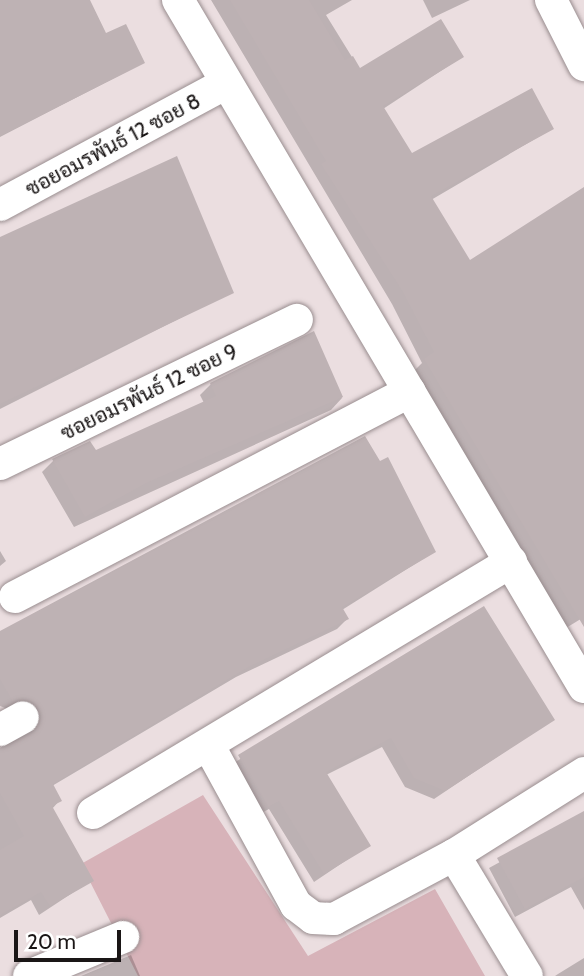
<!DOCTYPE html>
<html>
<head>
<meta charset="utf-8">
<style>
  body { margin:0 }
  #map { position:relative; width:584px; height:976px; overflow:hidden; background:#ebdee0; font-family:Cabin,Sarabun,sans-serif }
  div>[style] { position:absolute }
  [style*='--x'] { left:calc(var(--x)*1px); top:calc(var(--y)*1px); width:calc(var(--w)*1px); rotate:calc(var(--a)*1deg) }
  .green>* { inset:0; background:#d7b3b9 }
  .shadow>* { inset:0; background:#0003 }
  .building>* { inset:0; background:#beb2b4 }
  .roads { filter:drop-shadow(0 0 2px #998d8f) drop-shadow(0 0 2px #998d8f) }
  .minor>* { height:32px; margin:-16px; padding:0 16px; transform-origin:16px; border-radius:16px; background:#fff }
  span { translate:-50% -50%; white-space:nowrap; text-align:center; line-height:1.15; -webkit-text-stroke:5px #fff; paint-order:stroke }
  .street-label { font-size:21px; color:#1a1616 }
  .scale { position:absolute; left:14px; top:930px; width:107px; height:32px; box-sizing:border-box; border:4px solid #1a1616; border-top:0; padding-left:9px; font-size:21px; line-height:24px; white-space:nowrap; color:#1a1616; -webkit-text-stroke:5px #fff; paint-order:stroke }
</style>
</head>
<body>
<div id="map">
  <div class="green">
    <div style="clip-path:polygon(203px 795px,308px 956px,435px 889px,485px 976px,138px 976px,81px 864px)"></div>
  </div>
  <div class="shadow">
    <div style="clip-path:polygon(0 0,88px 0,106px 36px,143px 63px,0 137px)"></div>
    <div style="clip-path:polygon(211px 0,352px 0,326px 15px,360px 70px,462px 57px,383px 109px,411px 156px,552px 129px,431px 200px,469px 263px,584px 189px,584px 617px,566px 628px,414px 371px,422px 363px,392px 304px)"></div>
    <div style="clip-path:polygon(423px 0,470px 0,432px 18px)"></div>
    <div style="clip-path:polygon(0 239px,232px 292px,0 409px)"></div>
    <div style="clip-path:polygon(313px 334px,342px 398px,331px 410px,74px 527px,42px 472px,53px 461px,95px 452px,204px 403px,200px 395px,211px 384px)"></div>
    <div style="clip-path:polygon(0 551px,6px 561px,0 566px)"></div>
    <div style="clip-path:polygon(434px 552px,342px 610px,347px 619px,337px 629px,236px 677px,52px 786px,60px 800px,52px 809px,92px 880px,39px 915px,31px 900px,0 918px,0 748px,30px 732px,29px 717px,0 706px,0 633px)"></div>
    <div style="clip-path:polygon(484px 608px,552px 720px,434px 799px,405px 787px,382px 747px,326px 775px,369px 845px,314px 882px,269px 809px,258px 815px,229px 766px)"></div>
    <div style="clip-path:polygon(584px 816px,584px 910px,571px 887px,515px 917px,489px 868px)"></div>
    <div style="clip-path:polygon(131px 955px,140px 976px,81px 976px)"></div>
    <div style="clip-path:polygon(584px 958px,584px 976px,555px 976px,558px 974px)"></div>
  </div>
  <div class="building">
    <div style="clip-path:polygon(0 0,90px 0,106px 33px,126px 24px,145px 63px,0 136px)"></div>
    <div style="clip-path:polygon(230px 0,309px 0,345px 60px,353px 56px,360px 68px,441px 19px,464px 57px,383px 106px,412px 153px,532px 88px,554px 129px,431px 196px,470px 260px,584px 187px,584px 627px,424px 359px,434px 352px,403px 292px,321px 164px,326px 161px)"></div>
    <div style="clip-path:polygon(177px 156px,234px 293px,0 404px,0 237px)"></div>
    <div style="clip-path:polygon(314px 331px,343px 397px,146px 483px,85px 517px,52px 459px,90px 441px,96px 450px,216px 396px,210px 383px)"></div>
    <div style="clip-path:polygon(365px 436px,380px 461px,388px 457px,436px 552px,342px 607px,349px 619px,248px 667px,53px 784px,62px 801px,52px 806px,94px 881px,50px 906px,41px 892px,0 915px,0 850px,24px 836px,0 793px,0 748px,32px 733px,41px 718px,32px 701px,13px 702px,0 679px,0 631px)"></div>
    <div style="clip-path:polygon(484px 606px,555px 720px,445px 791px,414px 778px,391px 738px,326px 772px,371px 846px,324px 874px,279px 801px,268px 807px,238px 755px)"></div>
    <div style="clip-path:polygon(584px 811px,584px 877px,525px 909px,497px 858px)"></div>
  </div>
  <div class="roads">
    <div class="minor">
      <div style="--x:178;--y:0;--w:798;--a:59.42"></div>
      <div style="--x:551;--y:0;--w:73;--a:63.1"></div>
      <div style="--x:0;--y:205;--w:255;--a:-28.3"></div>
      <div style="--x:0;--y:464;--w:330;--a:-25.9"></div>
      <div style="--x:15;--y:597;--w:445;--a:-27.5"></div>
      <div style="--x:0;--y:730;--w:26;--a:-29"></div>
      <div style="--x:210;--y:748;--w:179;--a:61.3"></div>
      <div style="--x:296;--y:905;--w:21;--a:37"></div>
      <div style="--x:313;--y:918;--w:21;--a:3"></div>
      <div style="--x:334;--y:919;--w:136;--a:-28.1"></div>
      <div style="--x:454;--y:855;--w:154;--a:-32.2"></div>
      <div style="--x:93;--y:813;--w:488;--a:-31"></div>
      <div style="--x:454;--y:855;--w:141;--a:58.9"></div>
      <div style="--x:29;--y:976;--w:102;--a:-22.5"></div>
    </div>
  </div>
  <div class="street-label">
    <span style="left:113px;top:145px;rotate:-28deg">ซอยอมรพันธ์ 12 ซอย 8</span>
    <span style="left:149px;top:392px;rotate:-26deg">ซอยอมรพันธ์ 12 ซอย 9</span>
  </div>
  <div class="scale">20 m</div>
</div>
</body>
</html>
